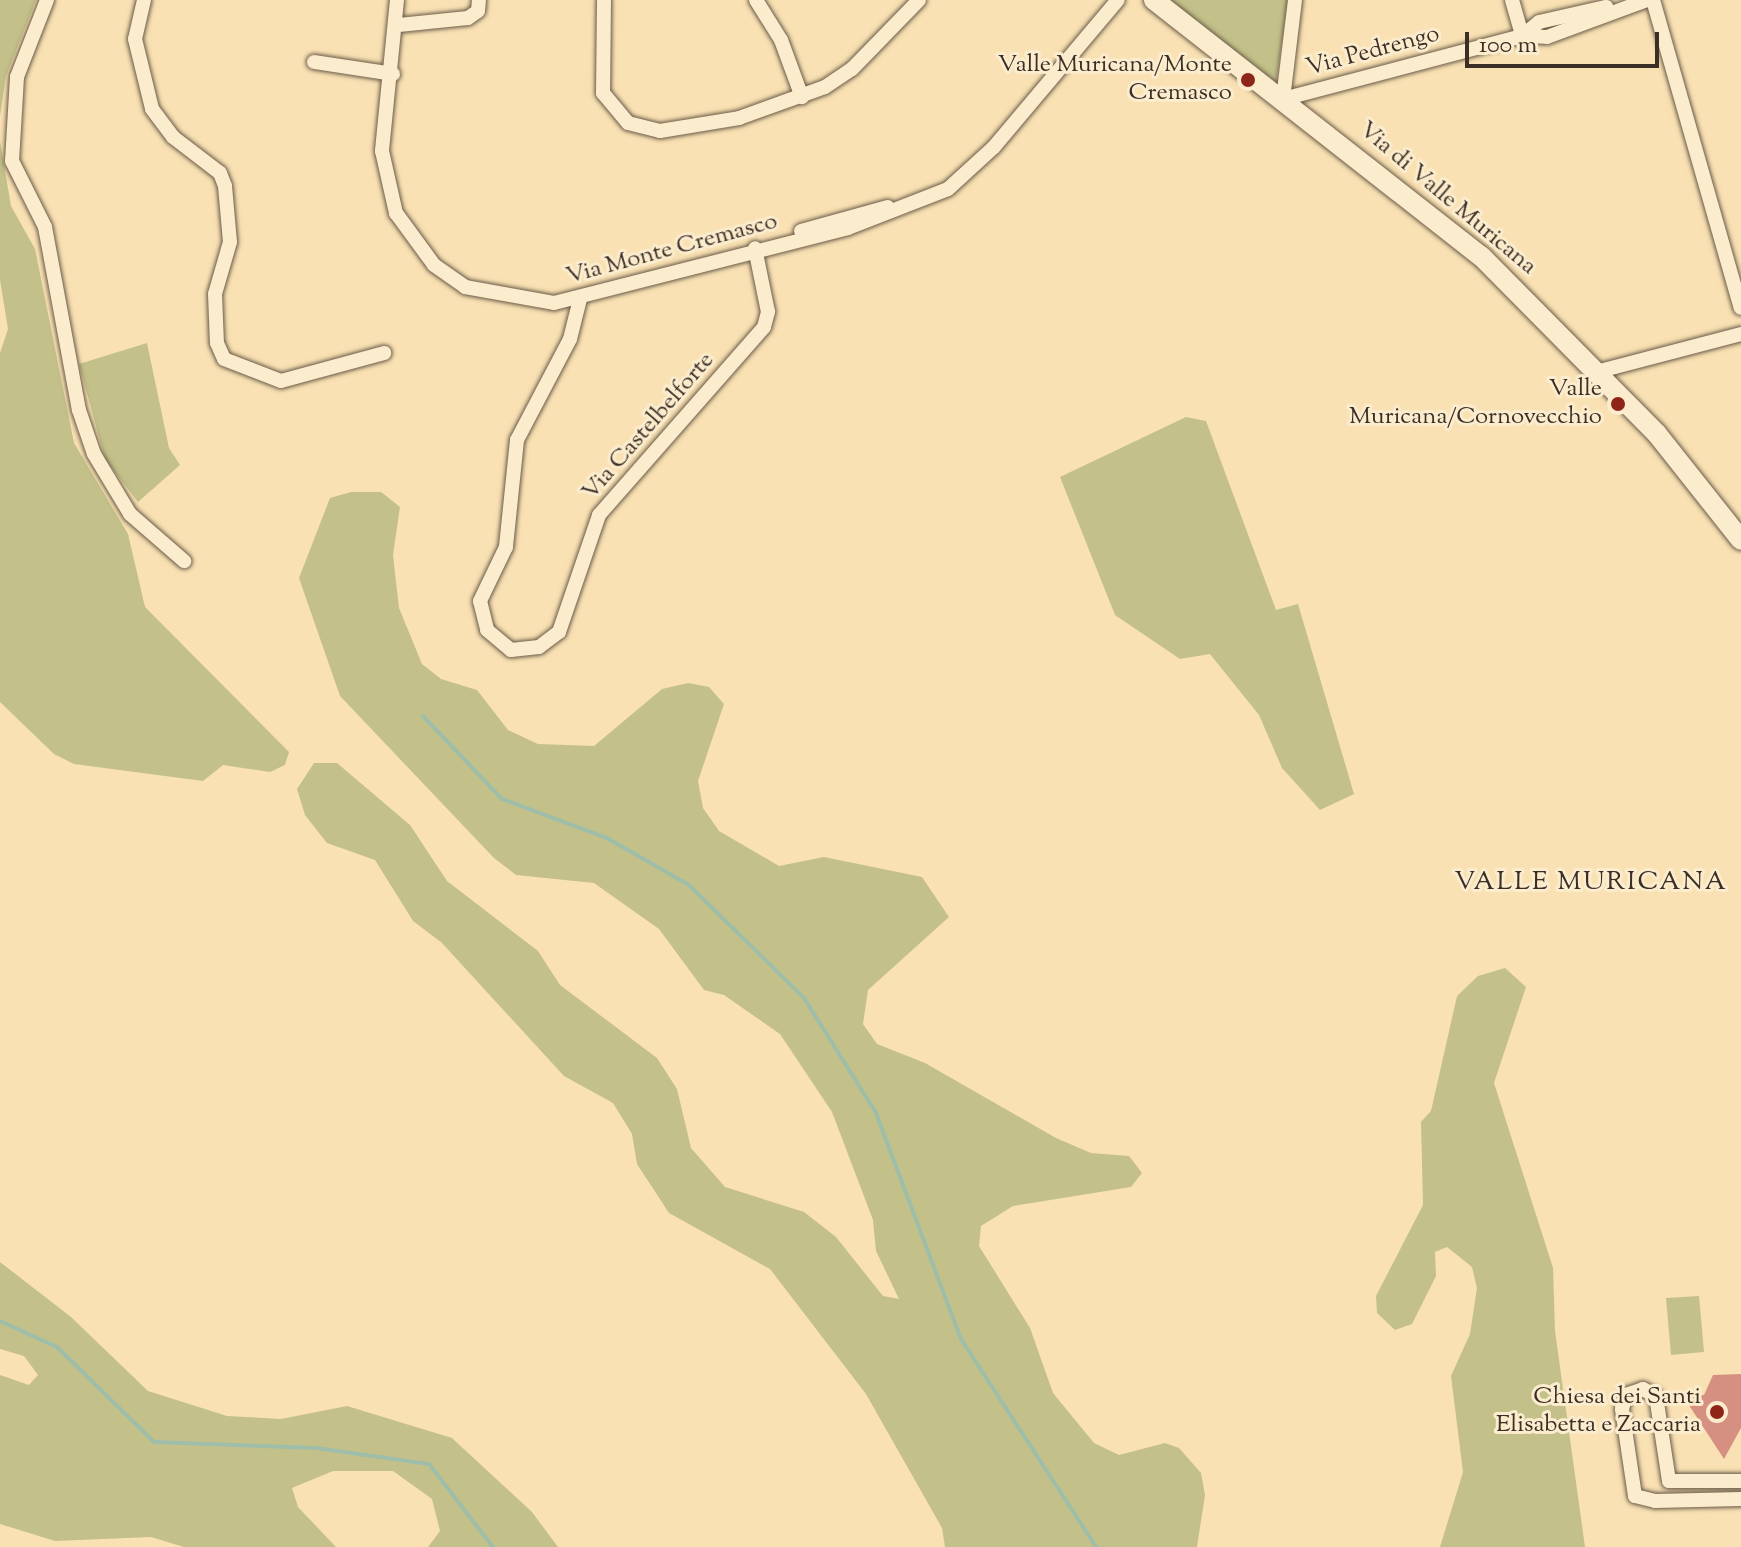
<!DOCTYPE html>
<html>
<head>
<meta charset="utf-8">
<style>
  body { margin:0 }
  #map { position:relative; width:1741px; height:1547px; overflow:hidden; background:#f9e1b3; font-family:"Sorts Mill Goudy",serif }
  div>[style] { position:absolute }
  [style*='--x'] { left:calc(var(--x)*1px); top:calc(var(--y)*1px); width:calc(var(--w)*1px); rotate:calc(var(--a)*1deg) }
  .green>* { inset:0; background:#c3c189 }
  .stream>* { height:4px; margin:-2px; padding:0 2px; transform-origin:2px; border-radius:2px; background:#9ebea9 }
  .building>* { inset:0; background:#d69081 }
  .roads { filter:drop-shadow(0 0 2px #6a5b48) drop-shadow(0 0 2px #6a5b48) }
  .street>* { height:14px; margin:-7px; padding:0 7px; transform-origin:7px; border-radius:7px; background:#fbecce }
  .secondary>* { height:20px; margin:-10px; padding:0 10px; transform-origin:10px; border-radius:10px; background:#fbecce }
  .dots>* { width:22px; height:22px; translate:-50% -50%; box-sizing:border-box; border:4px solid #fbecce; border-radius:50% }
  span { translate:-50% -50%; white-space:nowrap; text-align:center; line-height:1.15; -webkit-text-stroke:6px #fbecce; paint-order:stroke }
  .street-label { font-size:24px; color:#3b2e25 }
  .poi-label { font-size:24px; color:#3b2e25 }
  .right { translate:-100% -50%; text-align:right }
  .neighbourhood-label { font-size:26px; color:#3b2e25; letter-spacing:2px }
  .scale { position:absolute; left:1465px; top:32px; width:194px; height:36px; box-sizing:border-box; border:4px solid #3b2e25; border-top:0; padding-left:10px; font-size:24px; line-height:28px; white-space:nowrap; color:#3b2e25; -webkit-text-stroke:6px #fbecce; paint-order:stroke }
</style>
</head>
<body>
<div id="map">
  <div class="green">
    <div style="clip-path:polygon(0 0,36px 0,6px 76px,0 116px)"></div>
    <div style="clip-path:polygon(1168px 0,1288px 0,1276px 82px,1203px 26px)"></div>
    <div style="clip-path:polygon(0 141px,11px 206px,35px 249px,74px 443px,128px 534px,145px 607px,289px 752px,285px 765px,270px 772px,223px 765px,203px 781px,74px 764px,54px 754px,0 702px,0 353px,8px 329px,0 280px)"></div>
    <div style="clip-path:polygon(147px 343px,169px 448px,180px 465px,138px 502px,105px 459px,79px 364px)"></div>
    <div style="clip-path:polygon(1186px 417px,1206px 421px,1276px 610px,1298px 604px,1354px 794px,1320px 810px,1282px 768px,1259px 715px,1210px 654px,1180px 659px,1115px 615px,1060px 477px)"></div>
    <div style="clip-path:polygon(351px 492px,381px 492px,400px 507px,393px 555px,399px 608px,422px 664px,441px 679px,477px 690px,508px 730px,538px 744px,594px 746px,662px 689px,688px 683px,709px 687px,724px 704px,698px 781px,703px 808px,719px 831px,779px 866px,824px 857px,922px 877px,949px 917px,868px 990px,863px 1024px,877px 1044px,925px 1063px,1056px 1138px,1091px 1153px,1129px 1156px,1142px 1173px,1131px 1187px,1013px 1206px,981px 1226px,979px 1246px,1030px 1328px,1053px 1393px,1094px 1443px,1119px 1455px,1165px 1443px,1179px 1448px,1201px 1473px,1205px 1495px,1197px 1547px,945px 1547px,942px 1528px,866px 1394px,770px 1269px,669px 1213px,637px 1164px,632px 1134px,613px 1103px,564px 1076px,442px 943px,413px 921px,375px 860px,327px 843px,305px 815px,297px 789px,314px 763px,337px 763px,410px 825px,447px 881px,538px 951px,560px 985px,657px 1058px,677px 1089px,691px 1148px,725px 1187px,804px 1212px,836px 1237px,883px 1296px,899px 1299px,876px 1251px,873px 1220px,832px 1112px,780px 1034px,724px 995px,704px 990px,659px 929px,594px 883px,516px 875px,494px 858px,340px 696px,299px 578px,330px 498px)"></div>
    <div style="clip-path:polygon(1505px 968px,1526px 987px,1494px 1083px,1553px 1268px,1555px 1331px,1585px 1547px,1440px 1547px,1463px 1472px,1451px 1376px,1470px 1334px,1477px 1288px,1472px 1267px,1447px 1247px,1435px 1252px,1436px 1276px,1412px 1324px,1395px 1330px,1377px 1313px,1376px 1296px,1423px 1205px,1421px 1122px,1431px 1111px,1457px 996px,1478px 976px)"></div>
    <div style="clip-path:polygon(0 1262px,71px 1317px,148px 1391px,227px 1416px,281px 1419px,347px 1406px,452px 1438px,532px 1512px,558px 1547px,428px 1547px,440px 1531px,432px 1499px,393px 1471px,333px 1471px,292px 1488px,298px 1507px,336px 1547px,184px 1547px,151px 1537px,55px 1541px,0 1524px,0 1375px,29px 1385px,38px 1375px,24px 1356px,0 1349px)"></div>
    <div style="clip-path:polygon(1699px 1296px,1704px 1352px,1671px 1355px,1666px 1298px)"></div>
  </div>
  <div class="stream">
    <div style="--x:423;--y:716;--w:115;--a:46.4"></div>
    <div style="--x:502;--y:799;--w:112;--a:20.4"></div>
    <div style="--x:607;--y:838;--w:95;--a:29.8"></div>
    <div style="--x:689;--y:885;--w:161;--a:44.5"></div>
    <div style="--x:804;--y:998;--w:136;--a:57.9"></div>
    <div style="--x:876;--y:1113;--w:241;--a:69.4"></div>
    <div style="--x:961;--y:1339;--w:248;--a:57"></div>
    <div style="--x:0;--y:1321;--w:63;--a:24.5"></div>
    <div style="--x:57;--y:1347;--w:136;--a:44.4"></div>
    <div style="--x:154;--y:1442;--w:162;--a:2.1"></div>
    <div style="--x:316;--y:1448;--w:114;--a:8.1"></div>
    <div style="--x:429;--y:1464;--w:105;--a:52.4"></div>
  </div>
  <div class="building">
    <div style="clip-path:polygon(1741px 1374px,1741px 1428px,1724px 1459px,1683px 1396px,1704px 1395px,1713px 1375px)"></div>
  </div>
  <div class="roads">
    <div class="street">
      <div style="--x:47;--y:0;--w:83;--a:111.3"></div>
      <div style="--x:17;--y:77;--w:84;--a:93.4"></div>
      <div style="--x:12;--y:161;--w:74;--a:63.4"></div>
      <div style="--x:45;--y:227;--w:186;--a:79.5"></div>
      <div style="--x:79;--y:410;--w:46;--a:71.2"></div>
      <div style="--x:94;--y:454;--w:70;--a:59"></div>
      <div style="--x:130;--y:514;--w:72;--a:41"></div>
      <div style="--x:144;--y:0;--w:40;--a:103"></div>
      <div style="--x:135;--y:39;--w:72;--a:76.3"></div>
      <div style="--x:152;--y:109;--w:35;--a:53"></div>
      <div style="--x:173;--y:137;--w:59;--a:37.5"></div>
      <div style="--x:220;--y:173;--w:14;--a:69"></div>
      <div style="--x:225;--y:186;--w:56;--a:84.9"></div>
      <div style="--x:230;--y:242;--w:54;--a:106.1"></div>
      <div style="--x:215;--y:294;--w:49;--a:87.7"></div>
      <div style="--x:217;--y:343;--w:17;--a:66"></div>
      <div style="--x:224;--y:359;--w:61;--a:21.1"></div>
      <div style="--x:281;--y:381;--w:107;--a:-15.2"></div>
      <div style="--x:397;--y:0;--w:152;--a:95.7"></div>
      <div style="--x:382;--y:151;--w:64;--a:77.3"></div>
      <div style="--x:396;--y:213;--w:64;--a:53.8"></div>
      <div style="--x:434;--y:265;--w:38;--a:35"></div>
      <div style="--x:465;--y:287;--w:90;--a:10.2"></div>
      <div style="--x:554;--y:303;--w:303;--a:-14.3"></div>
      <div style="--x:848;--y:228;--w:107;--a:-21.3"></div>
      <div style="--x:948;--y:189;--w:62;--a:-42.4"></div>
      <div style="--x:994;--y:147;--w:192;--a:-49.9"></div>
      <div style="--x:604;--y:0;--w:93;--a:90.6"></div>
      <div style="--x:603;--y:93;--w:39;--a:50"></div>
      <div style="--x:628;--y:123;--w:33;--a:14"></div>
      <div style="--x:660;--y:131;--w:80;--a:-9.3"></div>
      <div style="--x:739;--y:118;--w:91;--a:-19.8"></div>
      <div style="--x:825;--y:87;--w:32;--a:-34"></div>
      <div style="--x:852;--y:69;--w:96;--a:-45.8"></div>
      <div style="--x:756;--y:0;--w:47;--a:58"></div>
      <div style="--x:781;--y:40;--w:61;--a:69.8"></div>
      <div style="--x:1295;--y:0;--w:100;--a:96.9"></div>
      <div style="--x:1283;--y:99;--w:247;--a:-14.8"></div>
      <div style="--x:1522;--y:36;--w:25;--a:2"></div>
      <div style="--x:1547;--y:37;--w:107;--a:-20.3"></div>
      <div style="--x:1512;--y:0;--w:37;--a:74"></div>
      <div style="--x:1653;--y:0;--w:320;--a:74.1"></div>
      <div style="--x:399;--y:25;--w:69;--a:-5.8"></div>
      <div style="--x:468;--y:18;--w:12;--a:-35"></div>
      <div style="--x:478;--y:11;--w:11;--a:-85"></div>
      <div style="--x:1522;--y:36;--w:22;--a:-39"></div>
      <div style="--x:1539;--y:22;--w:69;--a:-12.6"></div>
      <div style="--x:314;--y:62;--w:80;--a:8.6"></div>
      <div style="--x:801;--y:231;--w:90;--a:-15.4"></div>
      <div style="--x:580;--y:299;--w:41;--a:104"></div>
      <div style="--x:570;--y:339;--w:114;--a:117.7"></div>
      <div style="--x:517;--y:440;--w:108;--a:95.9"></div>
      <div style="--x:506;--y:547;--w:60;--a:115.7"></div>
      <div style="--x:480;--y:601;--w:30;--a:76"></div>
      <div style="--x:487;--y:630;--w:31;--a:40"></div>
      <div style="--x:511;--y:650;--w:28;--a:-6"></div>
      <div style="--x:539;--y:647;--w:25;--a:-37"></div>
      <div style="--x:559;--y:632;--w:124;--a:-71.1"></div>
      <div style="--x:599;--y:515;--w:250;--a:-48.7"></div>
      <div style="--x:764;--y:327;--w:16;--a:-75"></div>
      <div style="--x:768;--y:312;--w:65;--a:-101.5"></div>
      <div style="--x:1596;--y:372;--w:150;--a:-14.7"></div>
      <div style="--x:1741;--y:1481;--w:72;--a:180"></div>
      <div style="--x:1669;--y:1481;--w:86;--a:-98.7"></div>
      <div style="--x:1656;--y:1396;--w:15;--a:-152"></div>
      <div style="--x:1643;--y:1389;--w:18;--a:161"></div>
      <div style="--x:1626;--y:1395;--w:15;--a:106"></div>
      <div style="--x:1622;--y:1409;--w:88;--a:81.5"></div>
      <div style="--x:1635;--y:1496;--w:21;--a:14"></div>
      <div style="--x:1655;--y:1501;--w:86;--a:-1.3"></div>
    </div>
    <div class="secondary">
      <div style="--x:1154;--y:0;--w:415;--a:38.1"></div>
      <div style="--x:1481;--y:256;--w:250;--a:45.3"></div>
      <div style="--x:1657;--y:434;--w:135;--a:51.6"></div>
    </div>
  </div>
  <div class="dots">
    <div style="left:1248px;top:80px;background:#8f2418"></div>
    <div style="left:1618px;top:404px;background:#8f2418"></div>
    <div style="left:1717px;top:1412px;background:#8f2418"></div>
  </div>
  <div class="street-label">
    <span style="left:1373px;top:52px;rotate:-15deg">Via Pedrengo</span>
    <span style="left:1447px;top:199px;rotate:40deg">Via di Valle Muricana</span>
    <span style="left:672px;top:250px;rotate:-15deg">Via Monte Cremasco</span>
    <span style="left:649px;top:427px;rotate:-49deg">Via Castelbelforte</span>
  </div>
  <div class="poi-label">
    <span class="right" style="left:1232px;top:80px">Valle Muricana/Monte<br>Cremasco</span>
    <span class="right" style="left:1602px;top:404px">Valle<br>Muricana/Cornovecchio</span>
    <span class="right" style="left:1701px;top:1412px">Chiesa dei Santi<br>Elisabetta e Zaccaria</span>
  </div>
  <div class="neighbourhood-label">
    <span style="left:1591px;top:883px">VALLE MURICANA</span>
  </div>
  <div class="scale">100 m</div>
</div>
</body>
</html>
